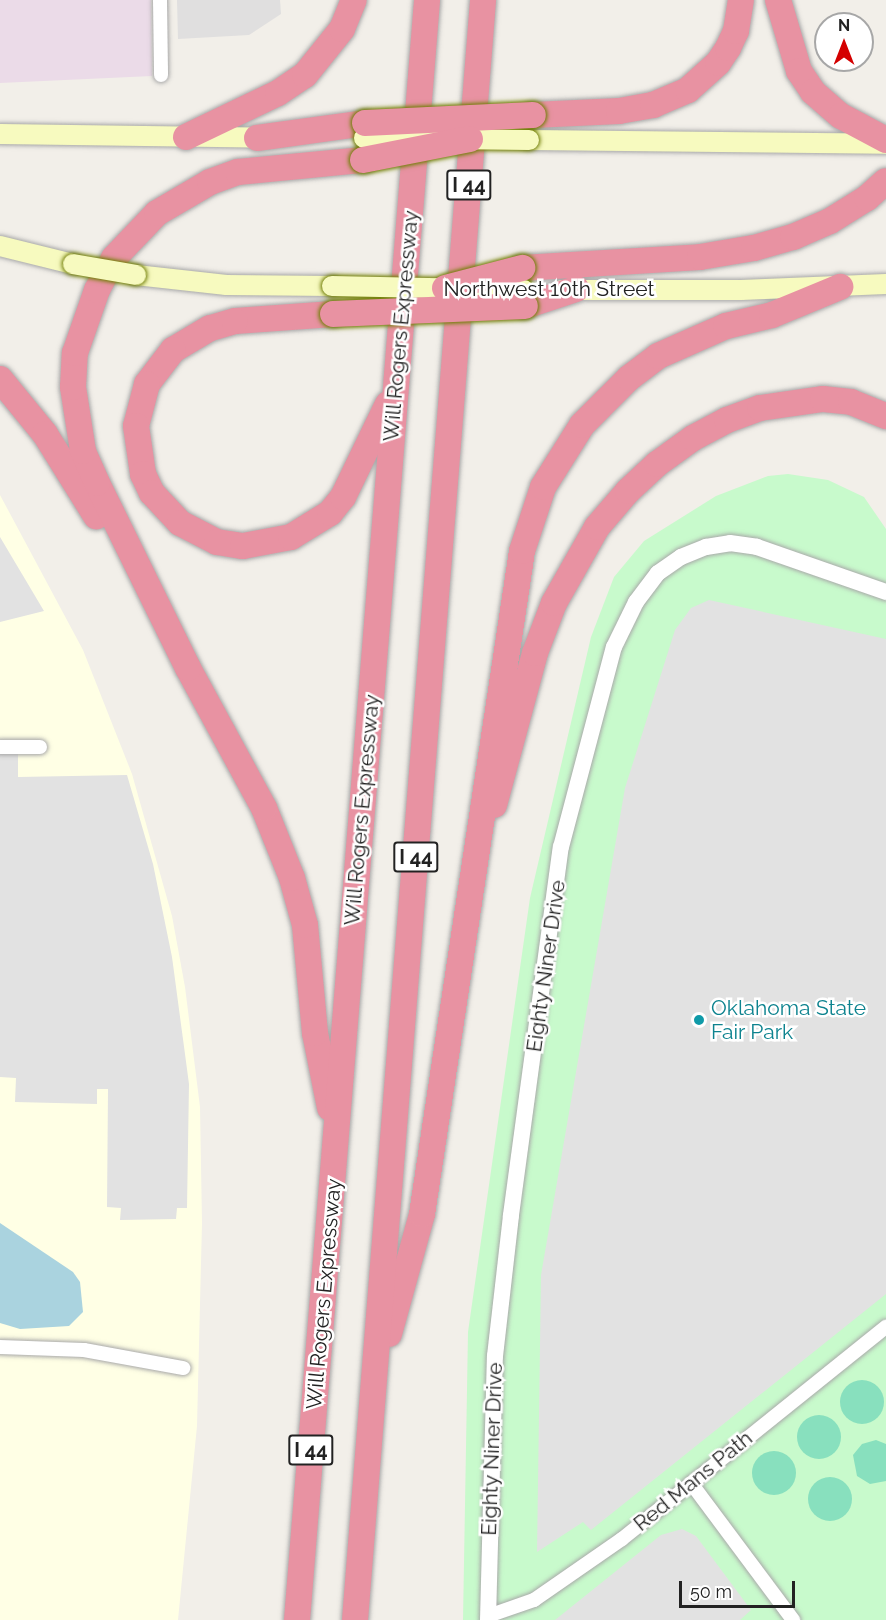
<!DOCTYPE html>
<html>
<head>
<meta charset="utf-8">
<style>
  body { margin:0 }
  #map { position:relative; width:886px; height:1620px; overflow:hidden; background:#f2efe9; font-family:Raleway,sans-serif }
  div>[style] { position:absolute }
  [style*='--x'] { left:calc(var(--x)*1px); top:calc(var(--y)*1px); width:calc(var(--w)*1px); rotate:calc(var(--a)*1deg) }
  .residential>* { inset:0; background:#e0dfdf }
  .industrial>* { inset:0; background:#ebdbe8 }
  .education>* { inset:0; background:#ffffe5 }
  .park>* { inset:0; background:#c8facc }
  .pitch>* { inset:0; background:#88e0be }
  .round { border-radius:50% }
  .parking>* { inset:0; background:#e2e2e2 }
  .water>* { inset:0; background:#aad3df }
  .roads { filter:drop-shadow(0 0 2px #a9a9a9) drop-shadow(0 0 2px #a9a9a9) }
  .minor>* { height:14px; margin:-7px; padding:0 7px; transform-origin:7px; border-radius:7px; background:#fff }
  .tertiary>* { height:16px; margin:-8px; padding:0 8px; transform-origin:8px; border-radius:8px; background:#fff }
  .secondary>* { height:20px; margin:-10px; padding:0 10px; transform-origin:10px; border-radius:10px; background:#f7fabf }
  .motorway>* { height:26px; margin:-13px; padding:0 13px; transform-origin:13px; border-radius:13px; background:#e892a2 }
  .bridges { filter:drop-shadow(0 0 2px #707d05) drop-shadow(0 0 2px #707d05) }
  .secondary-bridge>* { height:20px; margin:-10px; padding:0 10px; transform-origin:10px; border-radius:10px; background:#f7fabf }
  .motorway-bridge>* { height:26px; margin:-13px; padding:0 13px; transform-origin:13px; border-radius:13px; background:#e892a2 }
  .dots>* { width:16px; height:16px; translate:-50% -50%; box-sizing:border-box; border:3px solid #fff; border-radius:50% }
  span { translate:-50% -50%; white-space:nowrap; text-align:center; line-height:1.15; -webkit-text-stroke:5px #fff; paint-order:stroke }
  .shield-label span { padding:2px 4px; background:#fff; border:2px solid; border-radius:4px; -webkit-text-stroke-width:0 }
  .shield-label { font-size:20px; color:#222; font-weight:700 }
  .street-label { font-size:21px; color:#222 }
  .culture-label { font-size:21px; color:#0d838f }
  .left { translate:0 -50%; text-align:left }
  .north { position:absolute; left:814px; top:12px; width:60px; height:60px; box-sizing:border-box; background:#fff; border:2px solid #a7a7a7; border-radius:50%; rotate:0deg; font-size:16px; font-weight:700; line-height:24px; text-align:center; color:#222 }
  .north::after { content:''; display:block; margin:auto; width:21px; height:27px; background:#d40000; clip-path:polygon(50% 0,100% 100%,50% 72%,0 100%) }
  .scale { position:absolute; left:679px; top:1581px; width:116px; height:27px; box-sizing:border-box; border:3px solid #222; border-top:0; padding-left:8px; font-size:18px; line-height:21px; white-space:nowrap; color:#222; -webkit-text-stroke:4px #fff; paint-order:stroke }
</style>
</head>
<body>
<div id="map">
  <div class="residential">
    <div style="clip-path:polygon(177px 0,280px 0,281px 14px,249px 35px,178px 39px)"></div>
  </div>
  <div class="industrial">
    <div style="clip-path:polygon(0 0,151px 0,152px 76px,0 83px)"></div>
  </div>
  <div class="education">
    <div style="clip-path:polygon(0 495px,83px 650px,132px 774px,172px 916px,185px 987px,200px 1107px,202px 1223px,197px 1426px,178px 1620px,0 1620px)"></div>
  </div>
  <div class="park">
    <div style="clip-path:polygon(788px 474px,828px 480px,864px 497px,886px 529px,886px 1620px,463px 1620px,468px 1332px,530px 898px,591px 637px,614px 577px,644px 541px,716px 496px,768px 476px)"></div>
  </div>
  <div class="pitch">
    <div class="round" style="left:840px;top:1380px;width:44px;height:44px"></div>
    <div class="round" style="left:797px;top:1415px;width:44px;height:44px"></div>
    <div style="clip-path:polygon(876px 1440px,886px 1444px,886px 1481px,870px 1484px,857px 1476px,853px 1455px,862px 1444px)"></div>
    <div class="round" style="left:752px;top:1451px;width:44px;height:44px"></div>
    <div class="round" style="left:808px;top:1477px;width:44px;height:44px"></div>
  </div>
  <div class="parking">
    <div style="clip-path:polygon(0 537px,44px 611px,0 622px)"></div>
    <div style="clip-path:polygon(709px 600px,886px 639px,886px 1294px,591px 1530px,583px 1522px,537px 1552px,541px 1275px,625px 788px,675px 630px,691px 608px)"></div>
    <div style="clip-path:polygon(0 751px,18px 752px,18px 777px,127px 775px,153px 864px,172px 957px,189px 1084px,187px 1208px,177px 1208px,176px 1219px,120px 1220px,121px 1208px,107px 1207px,108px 1089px,97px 1089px,97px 1104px,15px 1102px,16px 1078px,0 1077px)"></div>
    <div style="clip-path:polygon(682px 1529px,696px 1536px,751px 1610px,740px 1620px,555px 1620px,661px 1535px)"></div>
  </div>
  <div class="water">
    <div style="clip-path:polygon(0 1223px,73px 1272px,80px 1282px,83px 1312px,69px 1326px,20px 1329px,0 1323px)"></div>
  </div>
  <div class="roads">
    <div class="minor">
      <div style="--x:160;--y:0;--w:75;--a:89.2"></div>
      <div style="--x:0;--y:747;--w:40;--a:0"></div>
      <div style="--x:0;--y:1347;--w:84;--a:2"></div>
      <div style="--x:84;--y:1350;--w:101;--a:10.3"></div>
      <div style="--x:691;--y:1483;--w:171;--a:53.3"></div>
      <div style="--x:488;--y:1616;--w:49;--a:-19.2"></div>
      <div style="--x:534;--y:1600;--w:107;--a:-34.7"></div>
      <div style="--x:622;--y:1539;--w:339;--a:-38.8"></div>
    </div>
    <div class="tertiary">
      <div style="--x:488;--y:1620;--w:264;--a:-88.5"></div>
      <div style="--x:495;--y:1356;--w:142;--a:-83.5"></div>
      <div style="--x:511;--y:1215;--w:371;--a:-82.3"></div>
      <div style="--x:561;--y:847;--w:207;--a:-75.2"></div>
      <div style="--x:614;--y:647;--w:50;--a:-63.9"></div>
      <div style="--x:636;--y:602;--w:36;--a:-53"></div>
      <div style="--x:658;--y:573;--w:28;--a:-35"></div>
      <div style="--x:681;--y:557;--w:27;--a:-22"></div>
      <div style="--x:706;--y:547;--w:24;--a:-9"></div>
      <div style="--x:730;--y:543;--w:27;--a:8"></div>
      <div style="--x:757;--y:547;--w:137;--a:19.2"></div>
    </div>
    <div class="secondary">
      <div style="--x:0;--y:134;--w:270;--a:0.8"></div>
      <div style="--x:529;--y:140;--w:357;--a:0.6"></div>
      <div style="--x:0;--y:246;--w:75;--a:13.9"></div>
      <div style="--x:136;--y:275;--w:91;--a:6.3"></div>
      <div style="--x:226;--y:285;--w:106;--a:0.5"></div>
      <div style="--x:562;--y:290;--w:179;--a:0"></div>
      <div style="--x:741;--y:290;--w:145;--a:-2.4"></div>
    </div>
    <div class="motorway">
      <div style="--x:778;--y:0;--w:74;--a:73.5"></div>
      <div style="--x:799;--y:71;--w:25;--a:56"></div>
      <div style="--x:813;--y:92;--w:37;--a:41"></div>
      <div style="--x:841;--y:116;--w:51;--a:28.1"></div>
      <div style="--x:533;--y:115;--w:86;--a:-2.7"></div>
      <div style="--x:619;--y:111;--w:35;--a:-10"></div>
      <div style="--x:653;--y:105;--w:38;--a:-23"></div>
      <div style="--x:688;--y:90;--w:40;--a:-42"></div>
      <div style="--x:718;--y:63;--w:18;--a:-56"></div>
      <div style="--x:728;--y:48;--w:19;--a:-65"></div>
      <div style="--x:736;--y:31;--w:31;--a:-81"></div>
      <div style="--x:186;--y:137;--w:102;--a:-25.6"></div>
      <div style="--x:278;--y:93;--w:32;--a:-34"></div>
      <div style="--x:305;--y:75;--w:59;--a:-51.2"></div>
      <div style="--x:342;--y:29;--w:31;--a:-68"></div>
      <div style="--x:257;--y:138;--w:109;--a:-7.9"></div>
      <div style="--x:522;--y:268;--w:178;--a:-3.5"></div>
      <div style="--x:700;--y:257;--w:55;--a:-9.5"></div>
      <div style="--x:754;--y:248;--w:41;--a:-15.8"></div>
      <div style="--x:793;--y:237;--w:40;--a:-23.4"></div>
      <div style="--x:830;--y:221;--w:44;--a:-31.9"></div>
      <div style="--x:867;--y:198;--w:25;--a:-42"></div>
      <div style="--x:525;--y:306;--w:54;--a:-18.4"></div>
      <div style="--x:333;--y:314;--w:98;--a:175.9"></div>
      <div style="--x:235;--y:321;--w:26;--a:164"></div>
      <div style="--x:210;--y:328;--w:43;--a:149.3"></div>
      <div style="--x:173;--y:350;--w:43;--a:127.4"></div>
      <div style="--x:147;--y:384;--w:43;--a:104.7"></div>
      <div style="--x:136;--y:426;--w:49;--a:81.7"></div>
      <div style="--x:143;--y:474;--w:21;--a:65"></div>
      <div style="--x:152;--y:493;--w:41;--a:47"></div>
      <div style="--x:180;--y:523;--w:42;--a:27.2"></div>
      <div style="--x:217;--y:542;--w:26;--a:9"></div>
      <div style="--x:243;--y:546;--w:49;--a:-10.6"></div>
      <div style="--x:291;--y:537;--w:46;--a:-31.6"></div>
      <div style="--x:330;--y:513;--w:21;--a:-51"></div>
      <div style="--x:343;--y:497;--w:103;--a:-64.2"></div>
      <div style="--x:0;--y:379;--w:71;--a:50.7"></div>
      <div style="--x:45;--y:434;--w:97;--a:58.1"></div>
      <div style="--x:494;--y:805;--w:157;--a:-74.9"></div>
      <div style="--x:535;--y:653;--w:53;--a:-69.2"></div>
      <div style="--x:554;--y:603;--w:87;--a:-60.5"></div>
      <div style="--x:597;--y:527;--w:48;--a:-49.3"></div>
      <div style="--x:628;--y:491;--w:40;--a:-43"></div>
      <div style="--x:657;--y:464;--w:44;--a:-35.8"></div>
      <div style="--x:693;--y:438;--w:38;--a:-28"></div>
      <div style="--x:727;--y:420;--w:35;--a:-20"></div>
      <div style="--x:760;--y:408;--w:64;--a:-8.1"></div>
      <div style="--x:823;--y:399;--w:28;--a:6"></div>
      <div style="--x:851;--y:402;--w:38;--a:22"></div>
      <div style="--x:330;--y:1108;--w:76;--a:-101.3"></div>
      <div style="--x:315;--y:1033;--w:108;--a:-95.3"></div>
      <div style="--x:305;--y:925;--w:49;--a:-105.5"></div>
      <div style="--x:292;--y:878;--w:75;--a:-111.8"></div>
      <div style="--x:264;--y:808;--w:159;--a:-118.5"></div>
      <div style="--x:188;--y:668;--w:206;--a:-116.2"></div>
      <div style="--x:97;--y:483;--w:35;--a:-114"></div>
      <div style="--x:83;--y:451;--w:65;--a:-98.9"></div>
      <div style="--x:73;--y:387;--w:34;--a:-87"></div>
      <div style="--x:75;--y:353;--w:67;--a:-70.8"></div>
      <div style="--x:97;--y:290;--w:36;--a:-62"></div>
      <div style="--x:114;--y:258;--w:62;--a:-46.3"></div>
      <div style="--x:157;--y:213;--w:61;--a:-30.3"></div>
      <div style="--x:210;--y:182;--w:30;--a:-20"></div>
      <div style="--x:238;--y:172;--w:126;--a:-5.5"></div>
      <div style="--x:389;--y:1334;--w:124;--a:-74.6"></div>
      <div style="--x:422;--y:1214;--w:670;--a:-81.42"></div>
      <div style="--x:522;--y:551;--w:67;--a:-71.8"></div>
      <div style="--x:543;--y:487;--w:73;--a:-57.8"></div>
      <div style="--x:582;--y:425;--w:66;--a:-45"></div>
      <div style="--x:629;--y:378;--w:36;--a:-37"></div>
      <div style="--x:658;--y:356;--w:74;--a:-23.8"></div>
      <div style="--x:726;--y:326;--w:47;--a:-13.4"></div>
      <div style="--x:772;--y:315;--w:74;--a:-22.4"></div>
      <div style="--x:297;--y:1620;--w:1625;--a:-85.41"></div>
      <div style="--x:355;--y:1620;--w:1625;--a:-85.48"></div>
    </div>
  </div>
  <div class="bridges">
    <div class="secondary-bridge">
      <div style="--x:364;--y:138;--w:165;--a:0.7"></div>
      <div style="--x:73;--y:264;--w:64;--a:9.9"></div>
      <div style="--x:332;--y:286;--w:192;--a:1.2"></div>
    </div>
    <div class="motorway-bridge">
      <div style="--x:365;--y:123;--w:168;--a:-2.7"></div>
      <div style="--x:363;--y:160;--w:109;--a:-11.1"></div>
      <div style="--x:445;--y:288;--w:80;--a:-14.6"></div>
      <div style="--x:333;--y:314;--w:192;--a:-2.4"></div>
    </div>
  </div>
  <div class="dots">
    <div style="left:699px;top:1020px;background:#0f9aa8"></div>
  </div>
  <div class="shield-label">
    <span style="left:469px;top:185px">I 44</span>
    <span style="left:416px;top:857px">I 44</span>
    <span style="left:311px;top:1450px">I 44</span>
  </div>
  <div class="street-label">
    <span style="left:549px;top:289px">Northwest 10th Street</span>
    <span style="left:401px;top:326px;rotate:-85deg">Will Rogers Expressway</span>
    <span style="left:362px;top:810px;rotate:-85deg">Will Rogers Expressway</span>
    <span style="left:546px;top:966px;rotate:-82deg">Eighty Niner Drive</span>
    <span style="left:324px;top:1294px;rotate:-85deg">Will Rogers Expressway</span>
    <span style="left:492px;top:1449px;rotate:-88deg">Eighty Niner Drive</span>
    <span style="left:693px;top:1481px;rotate:-39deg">Red Mans Path</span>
  </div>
  <div class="culture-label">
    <span class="left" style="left:711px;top:1020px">Oklahoma State<br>Fair Park</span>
  </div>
  <div class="north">N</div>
  <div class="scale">50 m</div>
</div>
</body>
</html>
